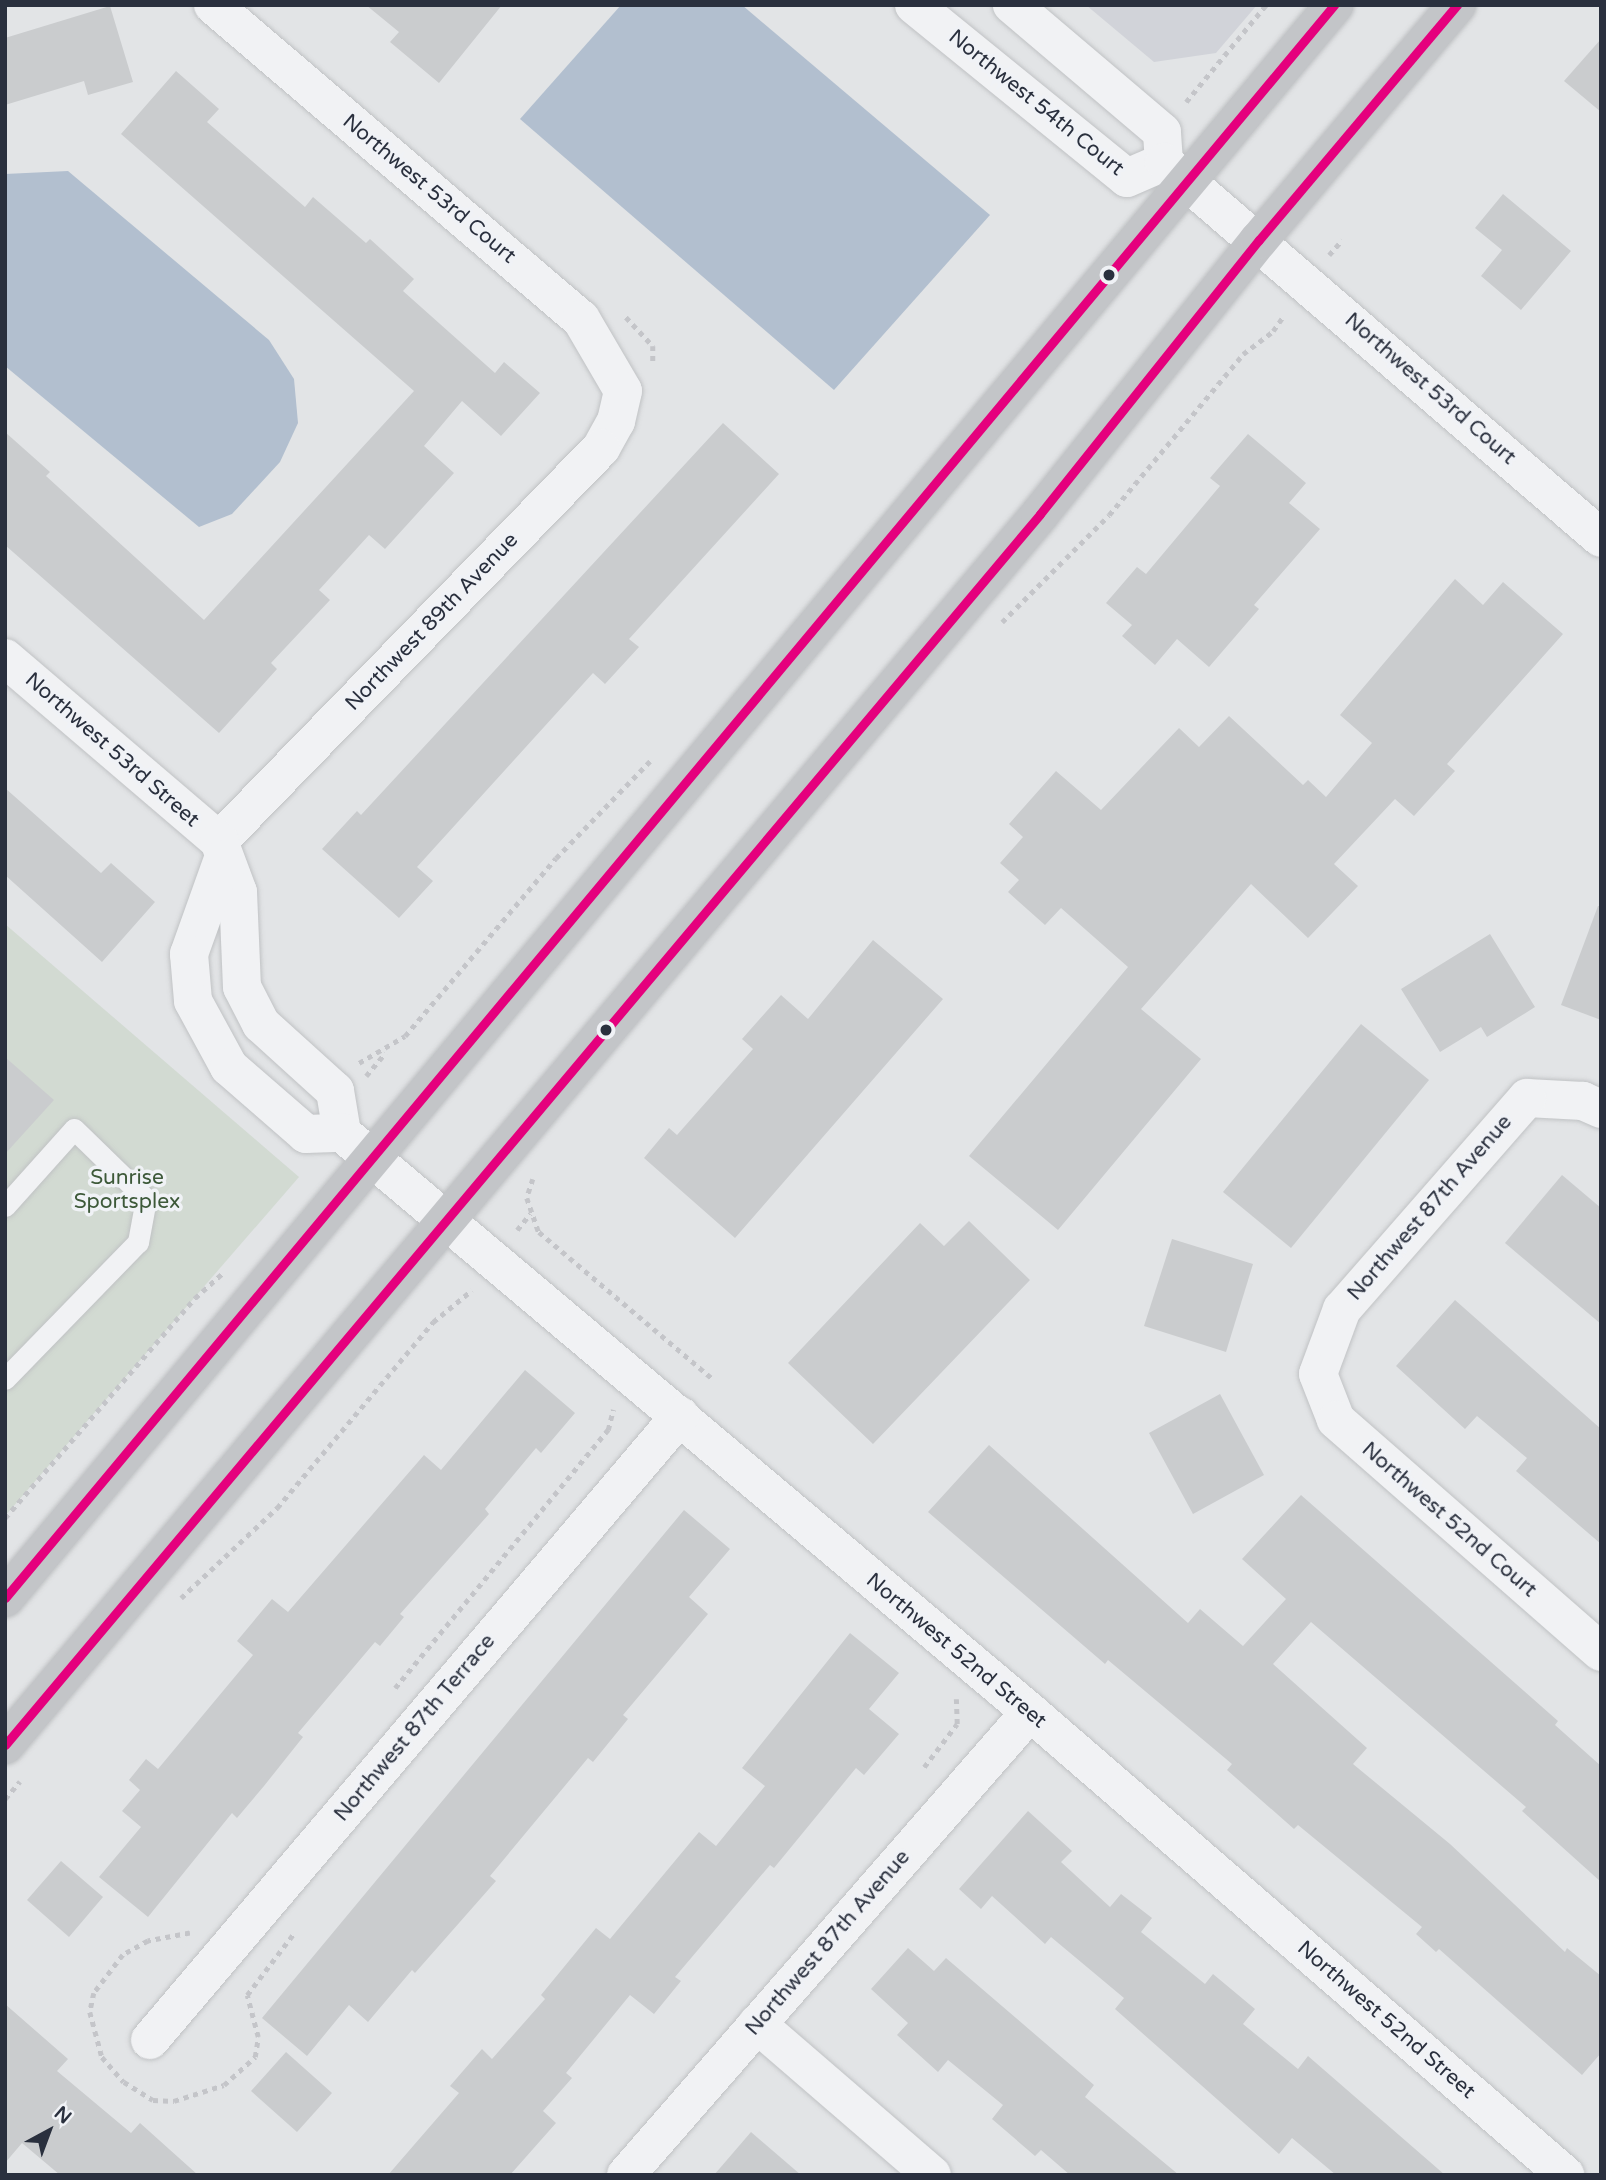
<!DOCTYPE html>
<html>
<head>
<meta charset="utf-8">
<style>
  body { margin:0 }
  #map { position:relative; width:1606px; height:2180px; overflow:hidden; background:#e2e4e6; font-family:"Varela Round",sans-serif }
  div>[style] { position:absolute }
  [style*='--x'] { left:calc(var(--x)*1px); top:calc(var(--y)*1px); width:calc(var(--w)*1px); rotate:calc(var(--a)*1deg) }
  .built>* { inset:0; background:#d1d3d9 }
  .green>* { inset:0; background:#d2dad2 }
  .water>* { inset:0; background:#b2bfcf }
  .building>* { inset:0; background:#caccce }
  .path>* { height:4.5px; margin-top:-2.25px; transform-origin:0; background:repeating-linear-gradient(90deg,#c4c5c9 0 5px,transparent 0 10px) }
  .roads { filter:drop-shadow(0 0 2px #c0c2c4) drop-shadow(0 0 2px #c0c2c4) }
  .lane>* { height:21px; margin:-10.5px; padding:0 10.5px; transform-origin:10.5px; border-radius:10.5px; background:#f1f2f4 }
  .street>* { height:38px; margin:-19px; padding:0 19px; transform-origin:19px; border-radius:19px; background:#f1f2f4 }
  .secondary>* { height:38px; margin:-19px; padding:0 19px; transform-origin:19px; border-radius:19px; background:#c3c5c8 }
  .bus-1>* { height:9px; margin:-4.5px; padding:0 4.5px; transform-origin:4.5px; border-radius:4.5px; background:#e5007d }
  .dots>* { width:19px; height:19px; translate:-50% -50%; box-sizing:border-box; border:4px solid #f0f2f6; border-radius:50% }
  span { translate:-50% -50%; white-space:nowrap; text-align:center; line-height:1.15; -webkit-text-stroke:7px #f0f2f6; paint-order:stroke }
  .street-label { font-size:21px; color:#2a303e }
  .park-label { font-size:21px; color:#3d5939 }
  .frame { position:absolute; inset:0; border:7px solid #2a303e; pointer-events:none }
  .north { position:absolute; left:14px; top:2096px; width:70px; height:70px; -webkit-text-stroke:5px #f0f2f6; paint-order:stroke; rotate:41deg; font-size:19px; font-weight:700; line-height:28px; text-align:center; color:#2a303e }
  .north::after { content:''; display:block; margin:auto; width:24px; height:32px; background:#2a303e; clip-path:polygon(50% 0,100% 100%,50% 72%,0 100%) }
</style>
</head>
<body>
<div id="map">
  <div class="built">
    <div style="clip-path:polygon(1086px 5px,1257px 5px,1216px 53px,1154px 62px)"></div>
  </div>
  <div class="green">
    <div style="clip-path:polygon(5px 924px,299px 1177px,5px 1516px)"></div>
  </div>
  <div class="water">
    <div style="clip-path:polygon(621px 5px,742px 5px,990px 215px,834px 390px,520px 119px)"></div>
    <div style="clip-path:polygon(68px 171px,269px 340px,294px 379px,298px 423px,280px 462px,232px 514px,199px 527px,5px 366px,5px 174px)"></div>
  </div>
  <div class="building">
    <div style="clip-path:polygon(366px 5px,502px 5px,439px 83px,390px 42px,399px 32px)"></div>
    <div style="clip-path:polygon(110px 6px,133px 82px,88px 95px,84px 81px,5px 105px,5px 38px)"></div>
    <div style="clip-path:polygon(1601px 39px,1601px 112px,1564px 81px)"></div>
    <div style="clip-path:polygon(176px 71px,219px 109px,207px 122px,305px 207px,313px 197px,366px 243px,370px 239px,414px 279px,403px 291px,495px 373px,504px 362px,540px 393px,501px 436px,462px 401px,424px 446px,454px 473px,385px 549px,369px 535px,319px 590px,330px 600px,271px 663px,277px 669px,219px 733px,5px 545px,5px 432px,50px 472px,46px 476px,204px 620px,414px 391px,121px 134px)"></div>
    <div style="clip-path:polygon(1503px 194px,1571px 251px,1521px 310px,1481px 276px,1502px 250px,1475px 228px)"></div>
    <div style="clip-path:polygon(723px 423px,779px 474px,629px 639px,639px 647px,605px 684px,593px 673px,417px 867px,433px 881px,399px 918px,322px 849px,357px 811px,361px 815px)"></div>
    <div style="clip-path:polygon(1248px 434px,1306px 483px,1289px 503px,1320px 529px,1254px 605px,1259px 609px,1209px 667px,1177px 639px,1155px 665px,1122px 636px,1132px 625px,1106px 603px,1137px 567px,1146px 574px,1220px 486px,1210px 478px)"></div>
    <div style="clip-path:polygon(1455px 579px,1483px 605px,1503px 582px,1563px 634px,1447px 764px,1455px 771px,1414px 816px,1395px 799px,1334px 864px,1358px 886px,1308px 938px,1251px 884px,1141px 1009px,1201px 1059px,1058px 1230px,969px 1156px,1128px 967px,1061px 908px,1045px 925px,1008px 892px,1019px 880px,1000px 863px,1023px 837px,1009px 824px,1056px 771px,1101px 810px,1179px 728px,1199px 747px,1229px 716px,1303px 785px,1308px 780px,1326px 797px,1372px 743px,1340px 715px)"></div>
    <div style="clip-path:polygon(5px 788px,101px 873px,111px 863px,155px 902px,102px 962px,5px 875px)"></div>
    <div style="clip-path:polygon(1598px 906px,1601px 906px,1601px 1020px,1561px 1005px)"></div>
    <div style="clip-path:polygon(1490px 934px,1535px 1007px,1487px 1037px,1481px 1027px,1440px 1052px,1401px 989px)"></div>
    <div style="clip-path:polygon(873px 940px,943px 999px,735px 1238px,644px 1158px,669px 1128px,677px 1135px,753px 1049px,742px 1039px,781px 995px,808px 1019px)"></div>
    <div style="clip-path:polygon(1361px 1024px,1429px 1080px,1291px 1248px,1223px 1192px)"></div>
    <div style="clip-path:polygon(5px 1057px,54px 1100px,5px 1154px)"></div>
    <div style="clip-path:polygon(1562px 1175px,1601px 1208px,1601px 1324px,1505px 1243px)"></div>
    <div style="clip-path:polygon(969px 1221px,1030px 1280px,873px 1444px,788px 1363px,920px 1223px,944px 1246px)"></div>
    <div style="clip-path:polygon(1172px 1239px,1253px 1264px,1226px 1352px,1144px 1326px)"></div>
    <div style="clip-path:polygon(1455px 1300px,1601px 1429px,1601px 1544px,1516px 1471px,1527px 1458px,1477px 1416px,1465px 1429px,1396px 1366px)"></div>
    <div style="clip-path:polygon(525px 1370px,575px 1413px,541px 1453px,536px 1448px,485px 1509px,489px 1514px,400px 1614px,404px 1617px,380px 1646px,375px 1642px,298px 1733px,303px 1737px,264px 1786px,237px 1818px,232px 1813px,148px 1917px,99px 1877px,141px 1827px,122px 1811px,140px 1790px,129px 1780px,146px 1759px,158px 1769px,253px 1655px,237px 1641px,272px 1599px,288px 1612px,424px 1455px,441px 1470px)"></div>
    <div style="clip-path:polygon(1220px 1394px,1264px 1475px,1193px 1514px,1149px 1433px)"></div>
    <div style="clip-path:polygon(989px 1445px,1188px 1623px,1200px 1609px,1243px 1646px,1286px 1599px,1242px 1559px,1301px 1495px,1558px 1721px,1555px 1725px,1601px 1766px,1601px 1882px,1522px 1811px,1526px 1807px,1311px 1622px,1273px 1664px,1367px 1748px,1353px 1764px,1450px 1844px,1565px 1952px,1567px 1948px,1601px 1976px,1601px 2053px,1582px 2075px,1439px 1949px,1436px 1952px,1416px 1934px,1422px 1927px,1298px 1825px,1294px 1829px,1227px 1770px,1232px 1764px,1108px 1660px,1105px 1664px,928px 1512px)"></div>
    <div style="clip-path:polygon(684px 1510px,730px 1549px,689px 1597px,708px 1614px,623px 1715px,628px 1719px,593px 1762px,588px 1758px,490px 1876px,496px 1881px,415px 1973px,412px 1970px,368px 2022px,349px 2005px,307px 2056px,262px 2018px)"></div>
    <div style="clip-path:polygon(850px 1633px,899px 1673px,869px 1709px,899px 1734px,864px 1775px,856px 1768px,774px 1868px,770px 1865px,675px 1977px,681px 1981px,654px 2014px,630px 1995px,566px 2073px,572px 2078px,543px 2111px,556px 2123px,510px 2175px,388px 2175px,459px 2093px,450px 2086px,482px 2049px,492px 2059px,545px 1999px,541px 1995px,596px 1928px,610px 1939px,699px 1832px,716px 1846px,765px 1786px,742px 1768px)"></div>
    <div style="clip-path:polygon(1028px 1811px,1072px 1851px,1061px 1862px,1110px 1907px,1121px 1894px,1152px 1918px,1141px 1932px,1205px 1984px,1213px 1974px,1255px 2009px,1243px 2024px,1298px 2069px,1308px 2056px,1445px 2175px,1336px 2175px,1292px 2138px,1279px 2154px,1115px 2009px,1124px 1998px,1051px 1937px,1045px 1944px,992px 1896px,981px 1909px,959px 1889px)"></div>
    <div style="clip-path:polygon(61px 1861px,103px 1897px,69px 1937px,27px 1900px)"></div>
    <div style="clip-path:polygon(908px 1948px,934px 1971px,946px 1958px,1094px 2085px,1085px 2097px,1179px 2175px,1070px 2175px,1041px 2150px,1035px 2156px,992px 2119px,1003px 2105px,948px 2060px,938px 2072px,897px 2035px,908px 2023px,871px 1989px)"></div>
    <div style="clip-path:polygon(5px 2004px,68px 2059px,57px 2071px,131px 2133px,140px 2123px,198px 2175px,60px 2175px,22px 2143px,5px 2163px)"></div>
    <div style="clip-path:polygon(286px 2052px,332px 2093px,297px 2132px,251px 2091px)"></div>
    <div style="clip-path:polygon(751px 2132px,801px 2175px,714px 2175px)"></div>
  </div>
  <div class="path">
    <div style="--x:1186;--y:102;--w:126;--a:-50.5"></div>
    <div style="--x:1329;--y:255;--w:20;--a:-49"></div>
    <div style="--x:626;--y:317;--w:40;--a:47"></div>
    <div style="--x:653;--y:346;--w:19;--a:90"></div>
    <div style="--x:1002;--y:622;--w:151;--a:-45"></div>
    <div style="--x:1109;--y:515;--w:209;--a:-50.2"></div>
    <div style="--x:1243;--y:354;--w:38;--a:-37"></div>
    <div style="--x:1273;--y:331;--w:19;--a:-55"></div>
    <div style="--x:359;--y:1063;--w:53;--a:-30.4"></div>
    <div style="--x:405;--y:1036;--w:233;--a:-49.7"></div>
    <div style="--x:556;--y:858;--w:135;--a:-45.9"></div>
    <div style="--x:366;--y:1076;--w:30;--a:-50"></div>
    <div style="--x:533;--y:1179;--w:20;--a:108"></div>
    <div style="--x:527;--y:1198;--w:36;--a:71"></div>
    <div style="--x:539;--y:1232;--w:226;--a:40.2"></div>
    <div style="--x:517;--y:1230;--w:21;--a:-51"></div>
    <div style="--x:5;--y:1518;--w:291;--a:-49.2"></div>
    <div style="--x:195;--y:1298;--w:39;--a:-42"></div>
    <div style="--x:181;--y:1598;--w:132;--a:-43.2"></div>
    <div style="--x:277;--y:1508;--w:243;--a:-50"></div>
    <div style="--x:433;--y:1322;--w:50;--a:-39.4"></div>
    <div style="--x:395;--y:1688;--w:335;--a:-50.5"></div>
    <div style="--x:608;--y:1430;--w:21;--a:-76"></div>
    <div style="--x:924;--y:1767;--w:54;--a:-52.5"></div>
    <div style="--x:957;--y:1724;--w:25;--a:-92"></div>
    <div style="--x:5;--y:1799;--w:23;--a:-50"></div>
    <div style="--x:190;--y:1933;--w:43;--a:169.2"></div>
    <div style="--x:148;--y:1941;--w:29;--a:151"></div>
    <div style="--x:123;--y:1955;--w:48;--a:127.3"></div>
    <div style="--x:94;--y:1993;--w:19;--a:102"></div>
    <div style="--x:90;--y:2012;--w:47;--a:75.1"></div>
    <div style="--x:102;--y:2057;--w:33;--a:49"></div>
    <div style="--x:124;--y:2082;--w:34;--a:32"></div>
    <div style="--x:153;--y:2100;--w:21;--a:3"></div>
    <div style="--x:174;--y:2101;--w:52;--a:-17.7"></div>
    <div style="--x:224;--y:2085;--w:42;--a:-42.1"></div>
    <div style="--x:255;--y:2057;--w:20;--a:-81"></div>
    <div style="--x:258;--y:2037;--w:43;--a:-104.7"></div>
    <div style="--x:247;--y:1995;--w:79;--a:-52.7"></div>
  </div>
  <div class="roads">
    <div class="lane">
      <div style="--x:5;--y:1206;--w:103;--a:-48.1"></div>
      <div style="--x:74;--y:1129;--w:100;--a:44.2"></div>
      <div style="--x:146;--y:1199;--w:44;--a:100.5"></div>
      <div style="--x:138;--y:1242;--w:191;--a:134.2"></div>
    </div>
    <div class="street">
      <div style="--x:213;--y:5;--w:484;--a:40.5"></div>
      <div style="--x:581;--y:319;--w:83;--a:59.7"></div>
      <div style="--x:623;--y:391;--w:31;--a:103"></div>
      <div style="--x:616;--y:421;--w:31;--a:119"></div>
      <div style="--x:601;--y:448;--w:548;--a:134.19"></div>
      <div style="--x:914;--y:5;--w:274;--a:39.1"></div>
      <div style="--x:1127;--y:178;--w:40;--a:-23.4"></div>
      <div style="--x:1164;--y:162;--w:30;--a:-94"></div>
      <div style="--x:1162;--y:132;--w:197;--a:-139.7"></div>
      <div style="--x:1164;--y:162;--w:576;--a:40.71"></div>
      <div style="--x:5;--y:658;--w:282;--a:40.5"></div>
      <div style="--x:219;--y:841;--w:54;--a:69.6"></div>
      <div style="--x:238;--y:892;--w:95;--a:87.6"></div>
      <div style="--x:242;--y:987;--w:42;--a:62.8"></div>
      <div style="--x:261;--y:1024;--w:100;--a:42.2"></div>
      <div style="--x:335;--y:1091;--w:43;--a:80.5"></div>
      <div style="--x:342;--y:1133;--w:899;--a:40.08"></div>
      <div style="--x:1030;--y:1712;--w:708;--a:40.87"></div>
      <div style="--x:223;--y:859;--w:101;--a:109.7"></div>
      <div style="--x:189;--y:954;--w:47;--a:85.1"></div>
      <div style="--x:193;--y:1001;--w:75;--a:61.4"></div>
      <div style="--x:229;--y:1067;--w:102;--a:41"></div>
      <div style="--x:306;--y:1134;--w:36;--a:-2"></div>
      <div style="--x:1601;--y:1109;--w:20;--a:-156"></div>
      <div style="--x:1583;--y:1101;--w:56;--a:-176.9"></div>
      <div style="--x:1527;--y:1098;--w:281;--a:131.2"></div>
      <div style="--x:1342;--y:1309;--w:69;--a:110.3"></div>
      <div style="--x:1318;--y:1374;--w:49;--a:68.6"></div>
      <div style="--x:1336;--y:1420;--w:352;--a:41.2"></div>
      <div style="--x:757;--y:2024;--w:231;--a:40.8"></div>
      <div style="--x:150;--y:2040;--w:819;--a:-49.66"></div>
      <div style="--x:626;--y:2175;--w:614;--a:-48.89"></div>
    </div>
    <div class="secondary">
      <div style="--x:5;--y:1598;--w:2075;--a:-50.16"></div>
      <div style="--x:5;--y:1745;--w:1608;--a:-49.94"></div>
      <div style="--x:1040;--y:514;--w:351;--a:-51.4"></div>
      <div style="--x:1259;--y:240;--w:307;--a:-49.9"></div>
    </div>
  </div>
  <div class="bus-1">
    <div style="--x:5;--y:1598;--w:2075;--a:-50.16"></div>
    <div style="--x:5;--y:1745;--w:1608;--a:-49.94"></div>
    <div style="--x:1040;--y:514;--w:351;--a:-51.4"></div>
    <div style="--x:1259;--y:240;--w:307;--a:-49.9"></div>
  </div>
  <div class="dots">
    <div style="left:1109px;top:275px;background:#2a303e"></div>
    <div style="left:606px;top:1030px;background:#2a303e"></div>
  </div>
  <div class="street-label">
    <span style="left:1036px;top:103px;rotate:39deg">Northwest 54th Court</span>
    <span style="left:429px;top:189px;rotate:40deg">Northwest 53rd Court</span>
    <span style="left:1430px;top:389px;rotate:41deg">Northwest 53rd Court</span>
    <span style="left:432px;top:622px;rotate:-46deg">Northwest 89th Avenue</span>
    <span style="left:112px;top:750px;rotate:41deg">Northwest 53rd Street</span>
    <span style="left:1430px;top:1208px;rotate:-49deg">Northwest 87th Avenue</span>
    <span style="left:1449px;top:1520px;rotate:41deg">Northwest 52nd Court</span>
    <span style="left:956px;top:1651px;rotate:40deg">Northwest 52nd Street</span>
    <span style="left:415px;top:1728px;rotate:-50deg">Northwest 87th Terrace</span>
    <span style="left:828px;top:1943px;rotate:-49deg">Northwest 87th Avenue</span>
    <span style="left:1386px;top:2020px;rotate:41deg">Northwest 52nd Street</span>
  </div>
  <div class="park-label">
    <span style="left:127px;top:1190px">Sunrise<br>Sportsplex</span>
  </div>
  <div class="frame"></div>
  <div class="north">N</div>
</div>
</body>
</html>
